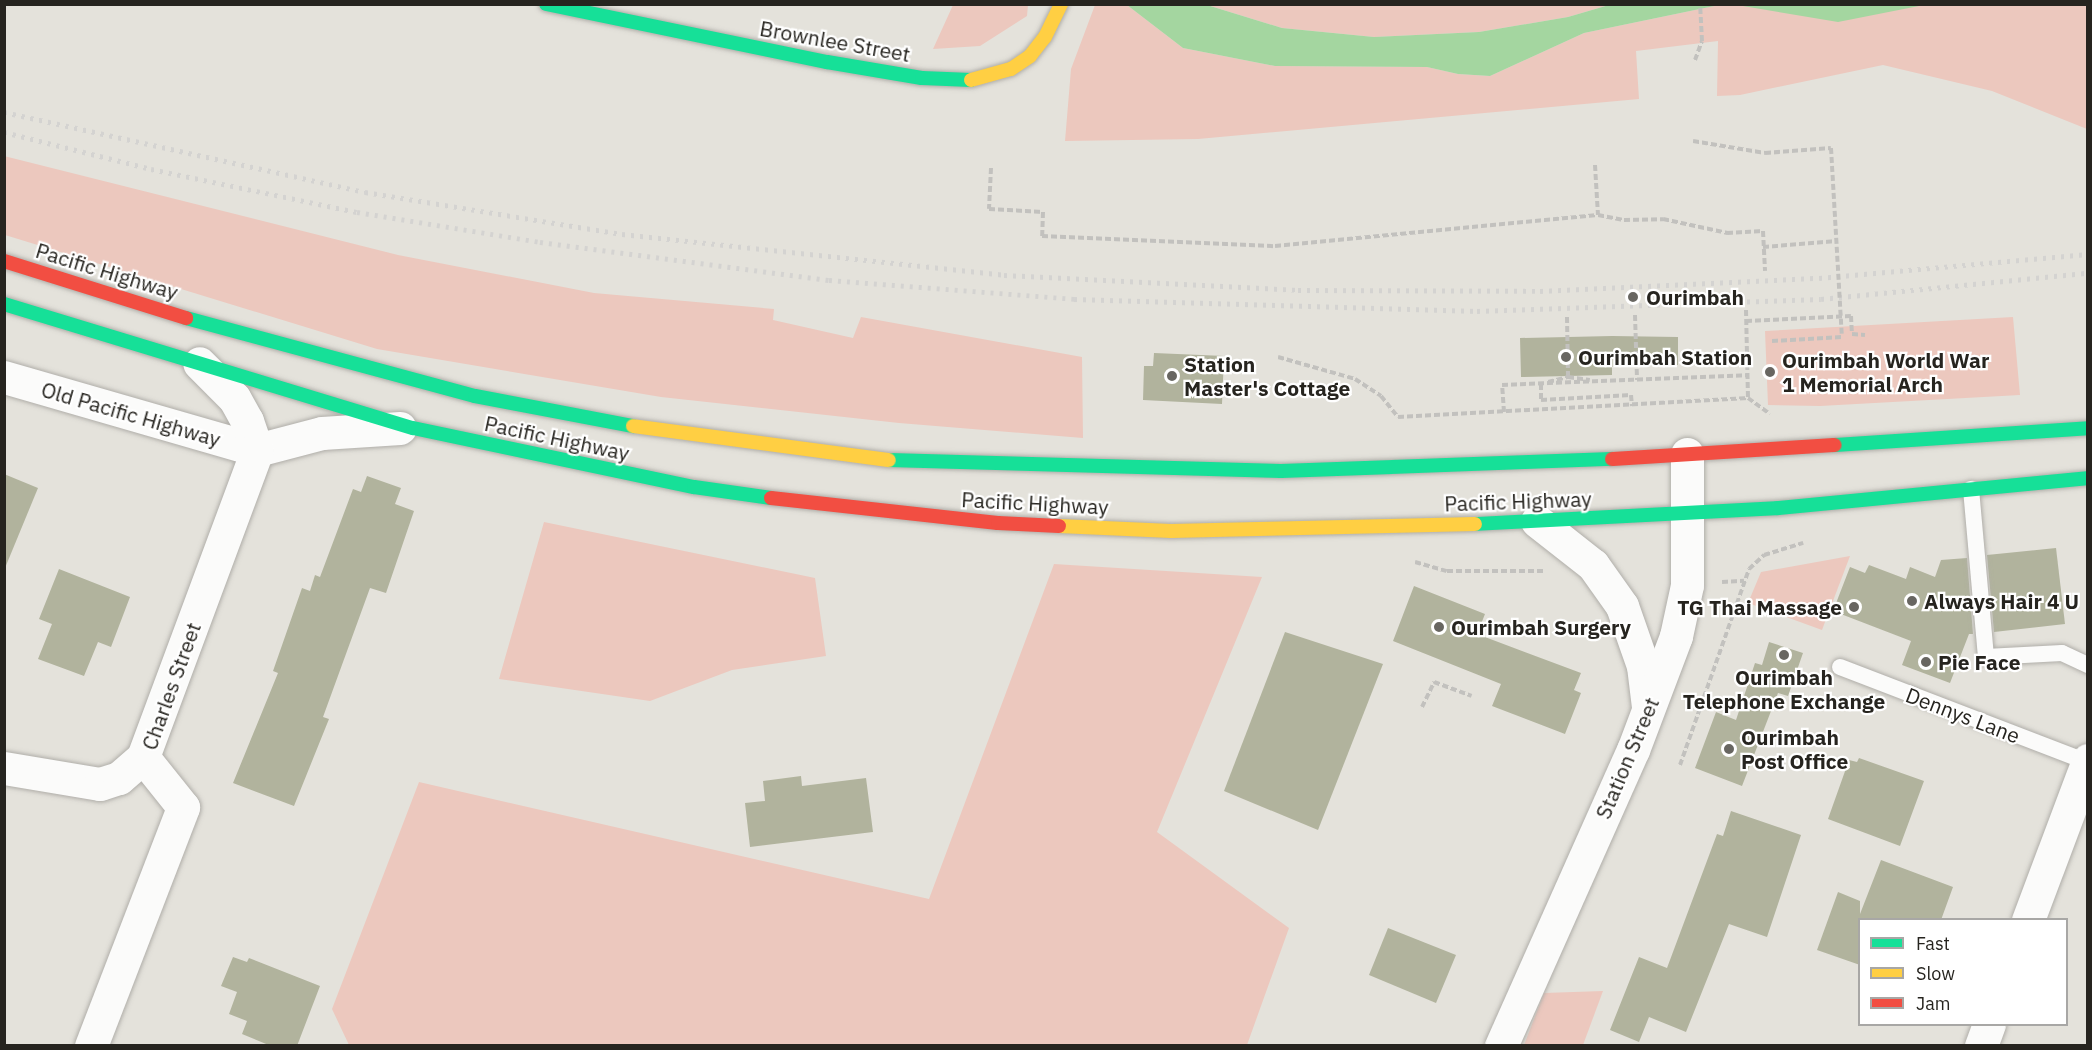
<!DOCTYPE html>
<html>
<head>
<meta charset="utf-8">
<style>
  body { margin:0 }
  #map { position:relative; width:2092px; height:1050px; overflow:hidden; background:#e4e2db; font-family:"IBM Plex Sans",sans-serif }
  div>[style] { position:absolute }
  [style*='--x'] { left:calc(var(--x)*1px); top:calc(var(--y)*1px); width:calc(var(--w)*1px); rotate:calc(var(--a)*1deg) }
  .green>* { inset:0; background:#ecc8be }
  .water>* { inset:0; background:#a4d6a0 }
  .building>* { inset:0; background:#b1b39d }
  .path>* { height:4px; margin-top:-2px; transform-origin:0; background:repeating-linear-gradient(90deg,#c2c1be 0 6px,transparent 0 9px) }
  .roads { filter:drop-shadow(0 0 2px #b0aea9) drop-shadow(0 0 2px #b0aea9) }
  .lane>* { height:16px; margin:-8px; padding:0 8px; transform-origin:8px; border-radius:8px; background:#fbfbfa }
  .street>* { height:33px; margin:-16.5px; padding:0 16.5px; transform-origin:16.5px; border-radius:16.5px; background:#fbfbfa }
  .fast>* { height:14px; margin:-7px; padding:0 7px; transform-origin:7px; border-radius:7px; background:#16e098 }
  .slow>* { height:14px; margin:-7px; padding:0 7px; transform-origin:7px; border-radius:7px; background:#ffcf43 }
  .jam>* { height:14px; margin:-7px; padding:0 7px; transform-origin:7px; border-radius:7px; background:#f24e42 }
  .rail>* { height:4.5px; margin-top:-2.25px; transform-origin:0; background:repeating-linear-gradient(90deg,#d4d3d1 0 3px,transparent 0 9px) }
  .path-bridge>* { height:4px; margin-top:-2px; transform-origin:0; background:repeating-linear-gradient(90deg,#c2c1be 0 6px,transparent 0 9px) }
  .dots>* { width:16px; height:16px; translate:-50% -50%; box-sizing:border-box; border:3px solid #fff; border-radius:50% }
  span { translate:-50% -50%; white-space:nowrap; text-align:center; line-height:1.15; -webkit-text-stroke:4.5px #fff; paint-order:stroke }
  .street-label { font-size:21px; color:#26241f }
  .poi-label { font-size:21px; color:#26241f; font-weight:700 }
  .left { translate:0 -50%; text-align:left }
  .right { translate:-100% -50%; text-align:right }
  .frame { position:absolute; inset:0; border:6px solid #26241f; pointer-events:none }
  .legend { position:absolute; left:1858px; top:918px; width:210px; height:108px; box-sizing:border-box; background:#fff; border:2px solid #a8a7a5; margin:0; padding:8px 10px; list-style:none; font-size:18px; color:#26241f }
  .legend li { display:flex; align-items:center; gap:12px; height:30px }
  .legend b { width:30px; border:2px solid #a8a7a5 }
</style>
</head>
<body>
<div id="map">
  <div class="green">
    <div style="clip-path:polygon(953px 5px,953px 4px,1028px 5px,1027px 16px,980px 46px,933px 49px)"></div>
    <div style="clip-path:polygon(1095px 5px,1127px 5px,1183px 48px,1275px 66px,1427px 67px,1458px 74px,1490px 76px,1584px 33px,1719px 5px,2087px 5px,2087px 129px,1992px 91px,1883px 65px,1740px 95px,1717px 96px,1718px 41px,1636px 51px,1639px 99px,1198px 139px,1065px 141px,1071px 69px)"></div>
    <div style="clip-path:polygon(1207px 5px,1609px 5px,1568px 17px,1479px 32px,1374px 37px,1282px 28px)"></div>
    <div style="clip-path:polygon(4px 156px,398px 255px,594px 293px,774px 309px,773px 320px,853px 338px,861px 317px,1082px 357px,1083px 438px,899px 423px,661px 397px,377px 349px,5px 235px)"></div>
    <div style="clip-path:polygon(2013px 317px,2020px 395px,1820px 406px,1768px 405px,1765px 331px)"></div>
    <div style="clip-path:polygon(544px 522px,815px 578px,826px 656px,732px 670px,650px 701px,499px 679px)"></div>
    <div style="clip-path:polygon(1850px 556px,1822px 630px,1748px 603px,1761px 572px)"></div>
    <div style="clip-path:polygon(1054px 564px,1262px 577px,1157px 832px,1289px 928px,1247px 1045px,349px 1045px,332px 1009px,419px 782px,929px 899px)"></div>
    <div style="clip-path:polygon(1603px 991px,1583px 1045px,1524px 1045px,1544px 993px)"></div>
  </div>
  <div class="water">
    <div style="clip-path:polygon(1127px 5px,1207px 5px,1282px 28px,1374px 37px,1479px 32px,1568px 17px,1609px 5px,1719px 5px,1584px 33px,1490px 76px,1458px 74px,1427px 67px,1275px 66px,1183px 48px)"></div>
    <div style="clip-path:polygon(1737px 5px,1924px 4px,1924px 5px,1838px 22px)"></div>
  </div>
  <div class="building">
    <div style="clip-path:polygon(1612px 336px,1678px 337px,1678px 365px,1612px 367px,1612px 375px,1521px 377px,1520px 338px)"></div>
    <div style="clip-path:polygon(1154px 353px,1224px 356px,1222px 404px,1143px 400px,1144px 366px,1153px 366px)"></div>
    <div style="clip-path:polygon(4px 474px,38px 488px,5px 568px,4px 568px)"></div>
    <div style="clip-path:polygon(367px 476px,401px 488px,395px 504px,414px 511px,386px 593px,370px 588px,323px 717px,329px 719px,294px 806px,233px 783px,278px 673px,273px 671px,302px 588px,310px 591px,315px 575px,320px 577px,353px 489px,361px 492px)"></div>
    <div style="clip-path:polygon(2056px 548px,2065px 624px,1994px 632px,1987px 555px)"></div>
    <div style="clip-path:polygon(1967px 558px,1973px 634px,1969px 634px,1950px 683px,1902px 665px,1911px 641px,1833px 611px,1850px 567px,1865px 573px,1869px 565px,1906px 579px,1910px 567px,1935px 577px,1941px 560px)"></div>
    <div style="clip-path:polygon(59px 569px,130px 597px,111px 647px,98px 642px,84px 676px,38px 659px,52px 624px,39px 619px)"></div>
    <div style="clip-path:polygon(1414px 586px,1485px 614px,1477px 634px,1581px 673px,1574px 690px,1581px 693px,1565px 734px,1492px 706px,1501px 684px,1393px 641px)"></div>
    <div style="clip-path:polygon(1285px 632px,1383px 664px,1318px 830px,1224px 791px)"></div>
    <div style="clip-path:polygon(1769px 642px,1803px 653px,1788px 696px,1778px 693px,1742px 786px,1695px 768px,1716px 712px,1736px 720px,1755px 663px,1762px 665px)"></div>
    <div style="clip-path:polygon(1859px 758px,1924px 781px,1900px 846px,1828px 819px,1849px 760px,1857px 762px)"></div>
    <div style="clip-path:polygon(801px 776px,802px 786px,866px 778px,873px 832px,750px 847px,745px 803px,765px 801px,763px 781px)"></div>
    <div style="clip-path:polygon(1731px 811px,1801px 835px,1767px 937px,1729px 924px,1686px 1032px,1649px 1017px,1639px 1042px,1610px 1030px,1639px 957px,1667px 968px,1717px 834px,1723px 836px)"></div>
    <div style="clip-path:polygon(1881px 860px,1953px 887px,1941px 920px,1860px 920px,1860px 965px,1817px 950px,1838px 892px,1860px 901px,1860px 914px)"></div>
    <div style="clip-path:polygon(1388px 928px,1456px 955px,1436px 1003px,1369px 975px)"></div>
    <div style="clip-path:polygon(233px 957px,247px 962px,249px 958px,320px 986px,297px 1046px,271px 1046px,242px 1034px,247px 1021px,229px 1014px,237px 992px,221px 986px)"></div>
  </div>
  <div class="path">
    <div style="--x:1695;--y:60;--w:20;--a:-70"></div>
    <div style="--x:1702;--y:41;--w:37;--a:-93"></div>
    <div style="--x:1693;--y:141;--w:73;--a:9.5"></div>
    <div style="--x:1765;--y:153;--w:66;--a:-4.3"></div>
    <div style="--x:1595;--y:165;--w:50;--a:86.6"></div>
    <div style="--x:991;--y:168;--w:41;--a:92.8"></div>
    <div style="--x:989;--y:209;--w:54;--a:3.2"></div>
    <div style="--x:1043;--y:212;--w:24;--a:92"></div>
    <div style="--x:1042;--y:236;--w:233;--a:2.5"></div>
    <div style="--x:1275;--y:246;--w:324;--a:-5.5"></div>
    <div style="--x:1598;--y:215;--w:26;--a:11"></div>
    <div style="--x:1624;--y:220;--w:39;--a:-1"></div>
    <div style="--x:1663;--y:219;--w:66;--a:12.3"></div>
    <div style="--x:1727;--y:233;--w:36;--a:-3"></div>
    <div style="--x:1763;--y:231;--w:40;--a:87.1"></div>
    <div style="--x:1763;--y:247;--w:74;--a:-4.6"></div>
    <div style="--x:1746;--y:310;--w:88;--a:88.7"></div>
    <div style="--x:1748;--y:398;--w:27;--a:36"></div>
    <div style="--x:1635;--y:315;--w:65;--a:88.2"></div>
    <div style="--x:1567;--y:317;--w:60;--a:89"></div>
    <div style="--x:1746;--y:321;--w:105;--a:-2.7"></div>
    <div style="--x:1851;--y:316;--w:18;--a:87"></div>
    <div style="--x:1852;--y:334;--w:13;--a:4"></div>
    <div style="--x:1772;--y:341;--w:70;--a:-3.3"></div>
    <div style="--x:1278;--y:357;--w:80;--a:15.9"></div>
    <div style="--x:1355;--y:379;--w:31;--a:33"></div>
    <div style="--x:1381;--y:396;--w:27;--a:51"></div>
    <div style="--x:1398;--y:417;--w:351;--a:-3.1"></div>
    <div style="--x:1548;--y:382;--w:21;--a:-14"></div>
    <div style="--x:1568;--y:377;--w:22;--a:8"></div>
    <div style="--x:1541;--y:384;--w:16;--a:90"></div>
    <div style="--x:1541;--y:400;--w:90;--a:-3.2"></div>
    <div style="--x:1631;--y:395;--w:11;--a:85"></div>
    <div style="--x:1504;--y:412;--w:27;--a:-94"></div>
    <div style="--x:1502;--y:385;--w:245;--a:-2.3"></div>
    <div style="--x:1415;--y:562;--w:33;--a:16"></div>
    <div style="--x:1447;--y:571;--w:97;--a:0"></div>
    <div style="--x:1722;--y:582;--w:22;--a:-3"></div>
    <div style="--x:1422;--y:707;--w:28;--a:-64"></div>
    <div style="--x:1434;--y:682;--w:40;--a:20.2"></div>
    <div style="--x:1680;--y:765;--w:208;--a:-70.6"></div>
    <div style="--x:1749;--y:569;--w:21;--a:-43"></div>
    <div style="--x:1764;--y:555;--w:41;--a:-17.1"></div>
  </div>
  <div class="roads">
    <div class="lane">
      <div style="--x:1971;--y:489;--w:169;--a:84.9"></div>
      <div style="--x:1986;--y:657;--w:76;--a:-3"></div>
      <div style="--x:2062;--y:653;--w:29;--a:25"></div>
      <div style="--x:1840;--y:667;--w:265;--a:21"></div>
    </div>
    <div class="street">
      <div style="--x:4;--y:377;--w:263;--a:16.1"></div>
      <div style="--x:257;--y:450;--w:67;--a:-14.7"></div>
      <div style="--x:322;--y:433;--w:78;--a:-3.7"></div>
      <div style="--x:1537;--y:521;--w:71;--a:38.2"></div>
      <div style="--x:1593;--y:565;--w:50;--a:54.7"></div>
      <div style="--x:1622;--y:606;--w:64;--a:70.7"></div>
      <div style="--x:1643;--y:666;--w:41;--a:83"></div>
      <div style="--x:4;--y:768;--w:97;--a:9.5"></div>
      <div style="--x:100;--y:784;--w:20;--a:-18"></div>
      <div style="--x:119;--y:778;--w:32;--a:-41"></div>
      <div style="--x:143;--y:757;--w:327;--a:-69.6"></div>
      <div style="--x:257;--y:450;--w:31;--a:-109"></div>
      <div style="--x:247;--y:421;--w:26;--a:-119"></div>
      <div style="--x:234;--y:398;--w:49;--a:-135"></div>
      <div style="--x:2028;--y:920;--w:171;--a:-69.4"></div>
      <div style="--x:91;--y:1046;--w:256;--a:-68.9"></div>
      <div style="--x:183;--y:807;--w:64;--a:-128.7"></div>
      <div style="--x:1501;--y:1046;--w:324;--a:-66"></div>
      <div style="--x:1633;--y:750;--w:122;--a:-69.3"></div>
      <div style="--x:1676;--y:636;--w:52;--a:-77.8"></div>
      <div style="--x:1687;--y:585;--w:131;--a:-90"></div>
      <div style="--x:1981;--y:1046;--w:23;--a:-70"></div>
    </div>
    <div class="fast">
      <div style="--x:546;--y:4;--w:287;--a:11.7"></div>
      <div style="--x:827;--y:62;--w:96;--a:9.6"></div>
      <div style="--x:922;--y:78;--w:49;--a:2.3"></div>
      <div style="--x:4;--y:304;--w:427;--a:16.9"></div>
      <div style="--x:413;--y:428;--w:287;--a:11.9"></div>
      <div style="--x:694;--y:487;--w:78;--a:8.1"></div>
      <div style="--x:186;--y:318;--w:299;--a:15.1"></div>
      <div style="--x:475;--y:396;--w:161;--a:10.8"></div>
      <div style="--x:1835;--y:445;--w:254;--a:-3.8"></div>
      <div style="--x:889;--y:460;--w:392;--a:1.6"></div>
      <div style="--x:1281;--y:471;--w:331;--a:-2.1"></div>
      <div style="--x:1475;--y:524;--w:303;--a:-3"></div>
      <div style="--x:1778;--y:508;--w:311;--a:-5.5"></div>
    </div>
    <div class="slow">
      <div style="--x:971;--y:80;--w:41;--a:-15.4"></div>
      <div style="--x:1011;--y:69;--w:23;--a:-34"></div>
      <div style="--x:1030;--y:56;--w:24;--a:-52"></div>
      <div style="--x:1045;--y:37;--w:37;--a:-64"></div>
      <div style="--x:633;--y:426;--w:258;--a:7.6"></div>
      <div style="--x:1059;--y:526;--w:112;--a:2.6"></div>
      <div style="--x:1171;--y:531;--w:304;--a:-1.3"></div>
    </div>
    <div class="jam">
      <div style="--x:4;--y:261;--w:191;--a:17.4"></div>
      <div style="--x:1612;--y:459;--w:223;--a:-3.6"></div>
      <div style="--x:771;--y:498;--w:228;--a:6.3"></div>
      <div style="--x:998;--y:523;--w:61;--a:2.8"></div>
    </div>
  </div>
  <div class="rail">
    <div style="--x:4;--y:112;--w:370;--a:12.5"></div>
    <div style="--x:365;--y:192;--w:260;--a:9.3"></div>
    <div style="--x:622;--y:234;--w:384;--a:6.1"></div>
    <div style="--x:1004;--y:275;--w:294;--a:2.9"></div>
    <div style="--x:1298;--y:290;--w:242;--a:0.2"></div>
    <div style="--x:1540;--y:291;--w:279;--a:-2.7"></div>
    <div style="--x:1819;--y:278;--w:270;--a:-5.1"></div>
    <div style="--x:4;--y:132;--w:152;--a:14.1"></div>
    <div style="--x:151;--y:169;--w:210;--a:11.8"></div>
    <div style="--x:357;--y:212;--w:185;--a:9.3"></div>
    <div style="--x:540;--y:242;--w:291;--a:7.5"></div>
    <div style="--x:829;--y:280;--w:246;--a:4.4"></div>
    <div style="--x:1074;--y:299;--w:403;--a:1.7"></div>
    <div style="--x:1477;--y:311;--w:344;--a:-2"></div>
    <div style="--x:1821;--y:299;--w:268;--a:-5.6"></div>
  </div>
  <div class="path-bridge">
    <div style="--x:1831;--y:148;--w:189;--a:86.7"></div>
  </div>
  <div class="dots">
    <div style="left:1633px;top:297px;background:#686661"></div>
    <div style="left:1566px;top:357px;background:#686661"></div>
    <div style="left:1770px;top:372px;background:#686661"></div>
    <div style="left:1172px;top:376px;background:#686661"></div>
    <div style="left:1912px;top:601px;background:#686661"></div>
    <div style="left:1854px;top:607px;background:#686661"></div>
    <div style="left:1439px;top:627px;background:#686661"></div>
    <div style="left:1784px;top:655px;background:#686661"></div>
    <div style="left:1926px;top:662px;background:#686661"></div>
    <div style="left:1729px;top:749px;background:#686661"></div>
  </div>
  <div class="street-label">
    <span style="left:835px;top:41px;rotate:10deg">Brownlee Street</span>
    <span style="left:107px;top:271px;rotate:17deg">Pacific Highway</span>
    <span style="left:131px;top:414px;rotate:16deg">Old Pacific Highway</span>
    <span style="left:557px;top:438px;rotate:12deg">Pacific Highway</span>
    <span style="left:1518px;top:501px;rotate:-2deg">Pacific Highway</span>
    <span style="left:1035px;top:503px;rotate:3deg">Pacific Highway</span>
    <span style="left:171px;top:686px;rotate:-70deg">Charles Street</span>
    <span style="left:1963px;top:715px;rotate:21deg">Dennys Lane</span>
    <span style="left:1627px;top:758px;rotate:-67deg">Station Street</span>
  </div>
  <div class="poi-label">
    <span class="left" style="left:1646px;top:297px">Ourimbah</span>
    <span class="left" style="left:1578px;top:357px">Ourimbah Station</span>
    <span class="left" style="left:1782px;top:372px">Ourimbah World War<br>1 Memorial Arch</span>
    <span class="left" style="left:1184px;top:376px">Station<br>Master's Cottage</span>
    <span class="left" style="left:1924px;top:601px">Always Hair 4 U</span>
    <span class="right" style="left:1842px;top:607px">TG Thai Massage</span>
    <span class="left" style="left:1451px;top:627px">Ourimbah Surgery</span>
    <span class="left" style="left:1938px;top:662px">Pie Face</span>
    <span style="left:1784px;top:689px">Ourimbah<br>Telephone Exchange</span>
    <span class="left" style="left:1741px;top:749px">Ourimbah<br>Post Office</span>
  </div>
  <div class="frame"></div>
  <ul class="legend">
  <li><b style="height:8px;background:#16e098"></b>Fast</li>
  <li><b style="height:8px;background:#ffcf43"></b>Slow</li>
  <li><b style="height:8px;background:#f24e42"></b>Jam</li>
  </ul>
</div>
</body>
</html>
